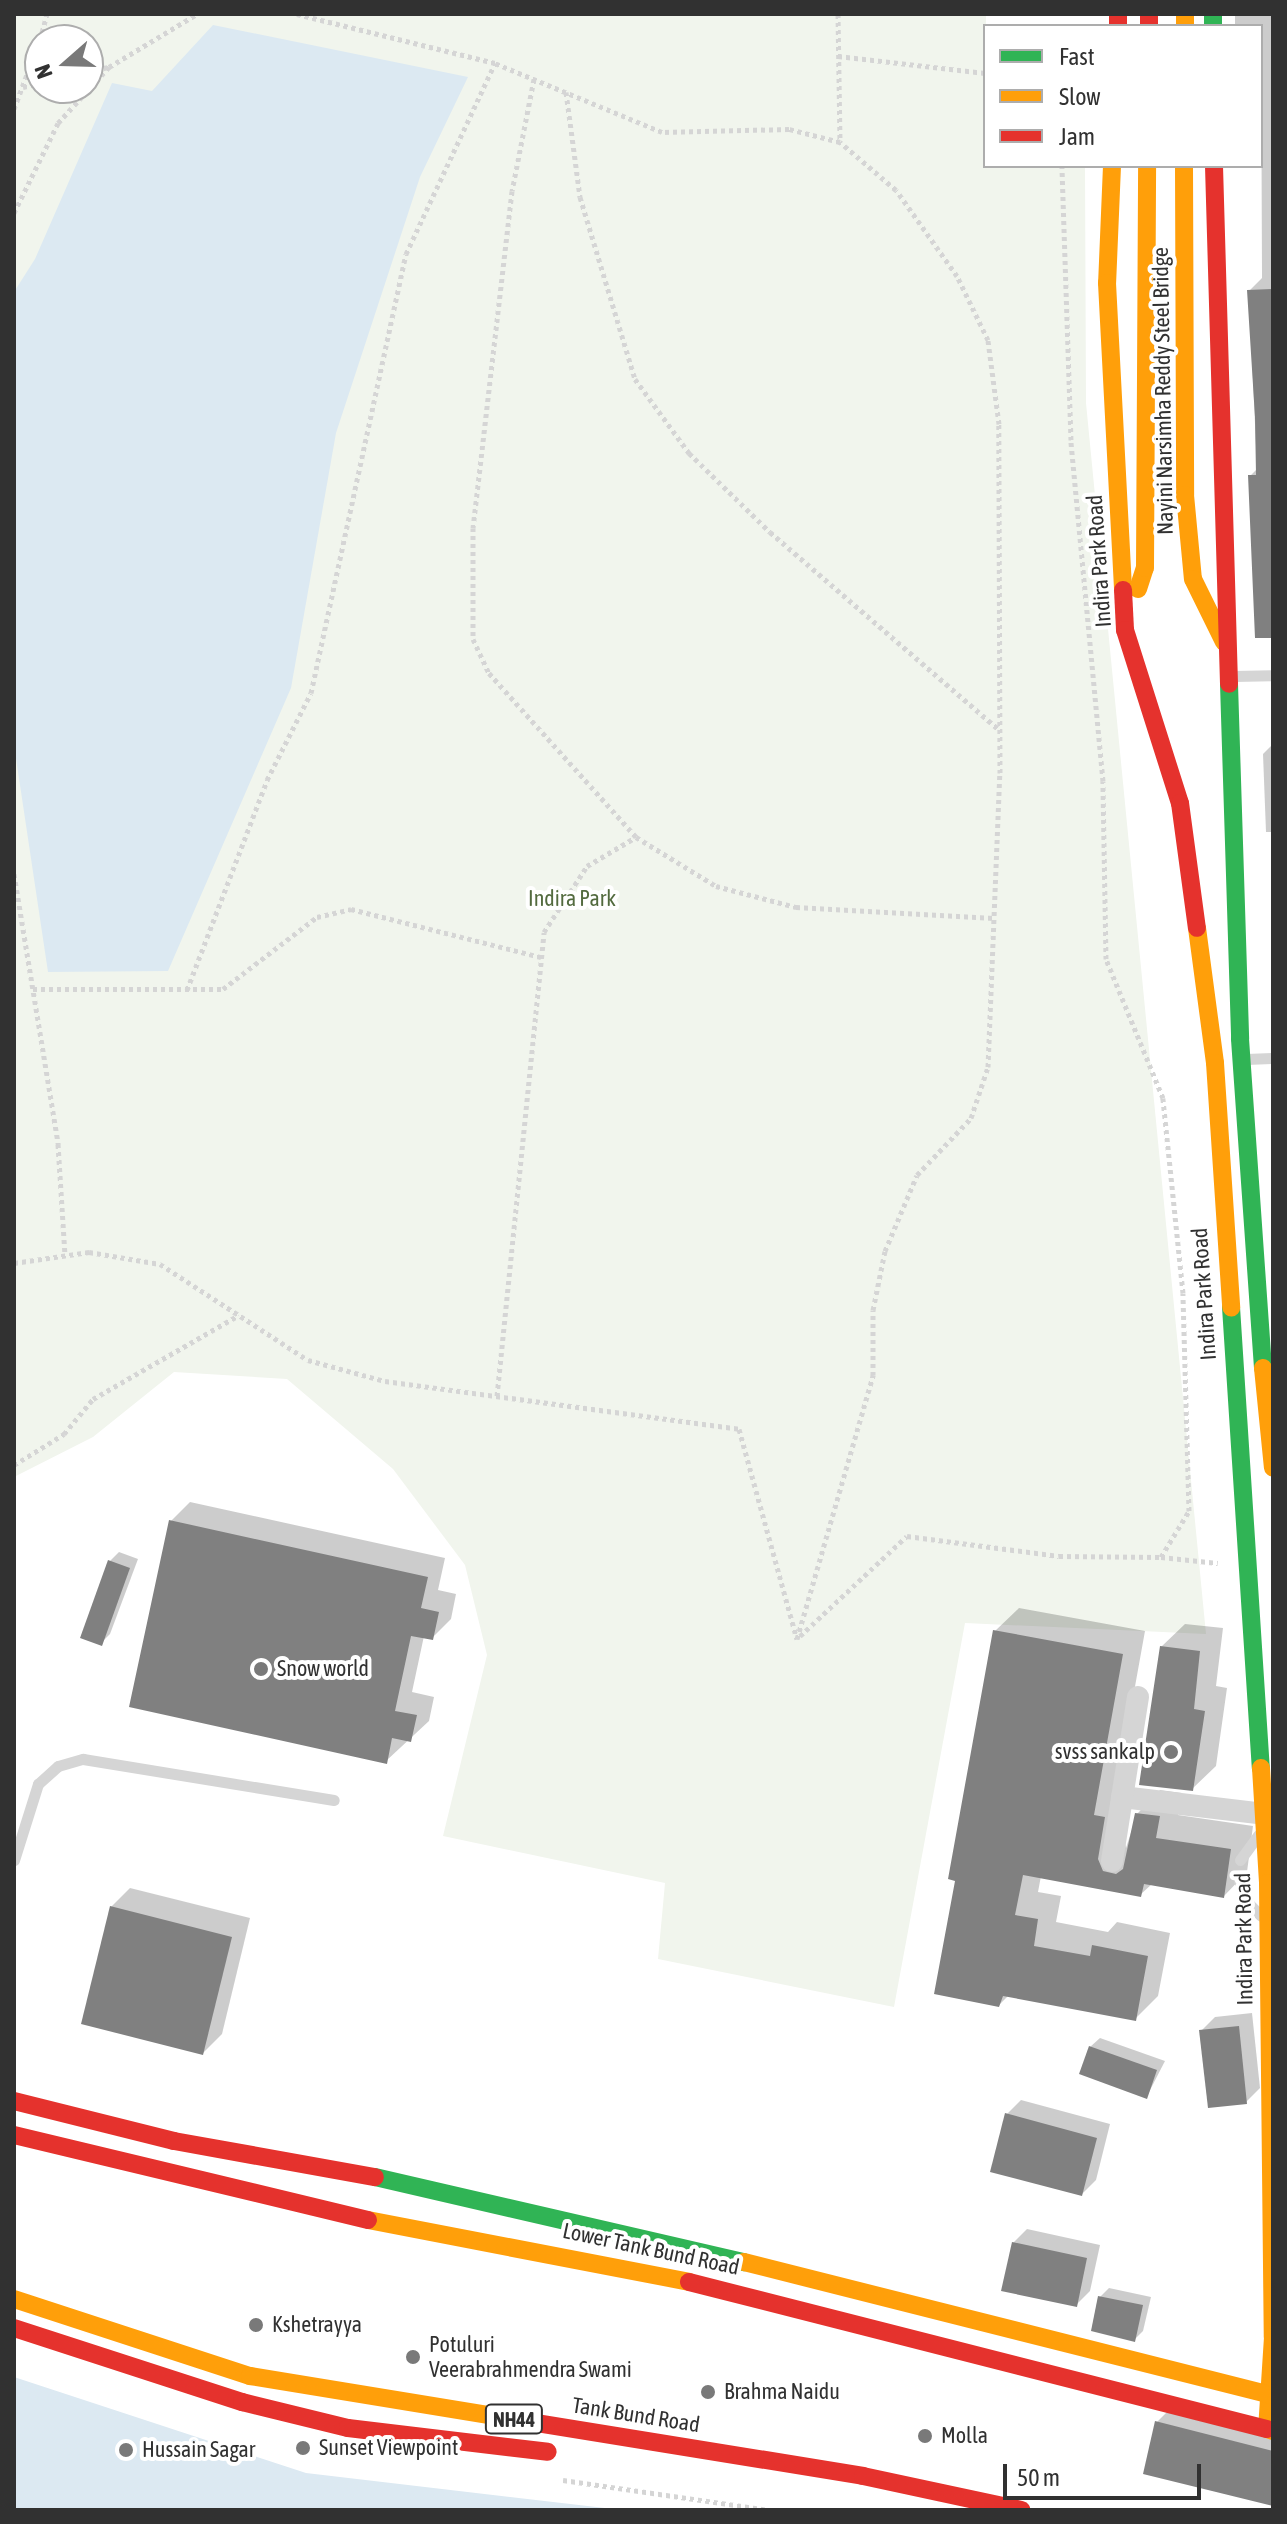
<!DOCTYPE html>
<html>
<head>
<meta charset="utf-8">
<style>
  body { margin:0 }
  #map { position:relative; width:1287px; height:2524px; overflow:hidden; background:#fff; font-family:"Asap Condensed",sans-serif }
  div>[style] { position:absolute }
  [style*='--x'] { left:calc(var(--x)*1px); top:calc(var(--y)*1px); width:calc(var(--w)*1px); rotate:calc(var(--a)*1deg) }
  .green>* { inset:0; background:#f1f5ed }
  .water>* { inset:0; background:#dce9f2 }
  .shadow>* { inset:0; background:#0003 }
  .building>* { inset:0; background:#808080 }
  .path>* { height:5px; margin-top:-2.5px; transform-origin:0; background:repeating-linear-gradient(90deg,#d5d5d5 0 4px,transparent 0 8px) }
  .lane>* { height:11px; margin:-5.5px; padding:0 5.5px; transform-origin:5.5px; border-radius:5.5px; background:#d5d5d5 }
  .street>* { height:22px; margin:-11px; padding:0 11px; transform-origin:11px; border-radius:11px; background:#d5d5d5 }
  .fast>* { height:18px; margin:-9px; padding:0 9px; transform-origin:9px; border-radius:9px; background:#30b455 }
  .slow>* { height:18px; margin:-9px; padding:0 9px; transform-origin:9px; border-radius:9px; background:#ff9f0a }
  .jam>* { height:18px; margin:-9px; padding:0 9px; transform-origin:9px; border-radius:9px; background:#e5322d }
  .dots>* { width:22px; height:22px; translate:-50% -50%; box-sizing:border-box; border:4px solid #fff; border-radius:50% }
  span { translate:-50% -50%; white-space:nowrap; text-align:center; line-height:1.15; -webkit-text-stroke:8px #fff; paint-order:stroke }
  .shield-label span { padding:2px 6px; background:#fff; border:2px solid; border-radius:6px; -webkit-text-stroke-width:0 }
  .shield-label { font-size:20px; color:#313131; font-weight:700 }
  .street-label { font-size:22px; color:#313131 }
  .park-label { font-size:22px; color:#536b3f }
  .poi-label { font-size:22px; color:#313131 }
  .left { translate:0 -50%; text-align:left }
  .right { translate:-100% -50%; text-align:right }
  .frame { position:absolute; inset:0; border:16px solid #313131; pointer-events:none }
  .legend { position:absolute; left:983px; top:24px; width:280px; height:144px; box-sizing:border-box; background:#fff; border:2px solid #adadad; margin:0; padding:10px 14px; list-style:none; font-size:24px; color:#313131 }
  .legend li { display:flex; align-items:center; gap:16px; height:40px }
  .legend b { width:40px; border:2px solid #adadad }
  .north { position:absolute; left:24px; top:24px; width:80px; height:80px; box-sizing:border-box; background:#fff; border:2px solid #adadad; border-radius:50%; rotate:250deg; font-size:22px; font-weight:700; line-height:32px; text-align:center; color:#313131 }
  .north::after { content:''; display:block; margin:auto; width:28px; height:36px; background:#797979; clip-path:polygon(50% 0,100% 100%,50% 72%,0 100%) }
  .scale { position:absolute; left:1003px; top:2464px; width:198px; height:36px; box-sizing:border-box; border:4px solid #313131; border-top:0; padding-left:10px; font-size:24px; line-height:28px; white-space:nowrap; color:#313131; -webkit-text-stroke:6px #fff; paint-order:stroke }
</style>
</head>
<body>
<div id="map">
  <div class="green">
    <div style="clip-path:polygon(evenodd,14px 14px,986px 14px,985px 166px,1085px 166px,1086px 403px,1206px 1634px,965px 1623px,894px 2007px,658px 1959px,665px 1883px,443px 1836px,487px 1655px,465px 1565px,393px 1469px,287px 1379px,174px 1372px,93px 1437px,14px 1477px,14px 14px,40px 40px,88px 40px,88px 88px,40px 88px,40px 40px)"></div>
  </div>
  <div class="water">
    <div style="clip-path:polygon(213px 25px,468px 77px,420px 177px,336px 433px,291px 688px,168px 971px,48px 972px,14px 745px,14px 292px,35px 259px,112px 83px,152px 91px)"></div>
    <div style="clip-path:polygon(14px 2377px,306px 2473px,622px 2510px,14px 2510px)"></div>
  </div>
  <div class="shadow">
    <div style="clip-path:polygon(1235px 14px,1273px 14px,1273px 631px,1250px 476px,1257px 469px,1249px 291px,1262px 278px,1261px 26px,1235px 26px)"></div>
    <div style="clip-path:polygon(1273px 744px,1273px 832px,1266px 832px,1263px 754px)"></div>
    <div style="clip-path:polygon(190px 1502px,445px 1558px,438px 1590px,456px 1594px,451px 1619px,432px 1638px,424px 1636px,412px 1692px,434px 1697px,429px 1721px,386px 1761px,171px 1521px)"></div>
    <div style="clip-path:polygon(119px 1552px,138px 1559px,110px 1634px,101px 1643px,110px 1561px)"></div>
    <div style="clip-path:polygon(1019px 1608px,1145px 1631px,1116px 1792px,1126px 1848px,1137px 1814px,1160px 1790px,1182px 1793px,1178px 1815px,1253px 1826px,1247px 1872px,1224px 1896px,1152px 1884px,1140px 1895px,1041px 1876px,1038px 1892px,1061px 1896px,1056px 1922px,1108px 1932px,1117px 1922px,1170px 1933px,1158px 1996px,1135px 2019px,1009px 1995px,999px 2005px,957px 1879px,995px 1631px)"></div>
    <div style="clip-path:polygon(1185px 1624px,1223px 1628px,1216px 1686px,1227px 1688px,1216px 1766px,1192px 1789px,1161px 1647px)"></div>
    <div style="clip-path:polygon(130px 1888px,250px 1918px,222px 2034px,203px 2053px,111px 1907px)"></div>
    <div style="clip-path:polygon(1252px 2013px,1260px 2088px,1246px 2102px,1201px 2031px,1215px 2017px)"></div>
    <div style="clip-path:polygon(1100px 2038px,1165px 2061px,1147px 2096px,1090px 2047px)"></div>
    <div style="clip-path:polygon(1021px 2100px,1110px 2124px,1096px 2180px,1082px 2194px,1007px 2114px)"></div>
    <div style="clip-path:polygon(1027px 2229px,1100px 2245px,1090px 2291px,1076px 2305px,1013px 2243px)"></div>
    <div style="clip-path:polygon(1109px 2288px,1151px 2297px,1143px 2331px,1134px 2340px,1100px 2297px)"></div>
    <div style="clip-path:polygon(1171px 2408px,1273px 2434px,1273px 2503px,1157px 2422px)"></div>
  </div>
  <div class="building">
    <div style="clip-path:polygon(1273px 289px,1273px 638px,1255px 638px,1248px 475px,1256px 475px,1255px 417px,1247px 290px)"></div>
    <div style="clip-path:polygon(169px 1520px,428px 1577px,421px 1608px,439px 1612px,433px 1640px,411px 1636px,395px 1711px,417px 1715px,411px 1742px,392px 1738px,387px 1764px,129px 1707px)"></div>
    <div style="clip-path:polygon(108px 1560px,130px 1568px,102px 1646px,80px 1638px)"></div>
    <div style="clip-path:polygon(993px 1630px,1123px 1654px,1094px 1815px,1105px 1817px,1098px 1859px,1103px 1871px,1116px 1874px,1123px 1869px,1135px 1813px,1160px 1816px,1156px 1838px,1231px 1849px,1224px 1898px,1144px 1884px,1141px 1897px,1023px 1875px,1015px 1915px,1038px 1919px,1034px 1946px,1090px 1956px,1092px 1945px,1148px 1956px,1136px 2021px,1003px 1996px,999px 2007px,934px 1994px,955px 1881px,948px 1879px)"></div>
    <div style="clip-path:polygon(1160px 1646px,1200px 1651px,1194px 1709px,1205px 1711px,1193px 1791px,1139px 1785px)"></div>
    <div style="clip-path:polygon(110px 1906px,232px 1937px,203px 2055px,81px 2024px)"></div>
    <div style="clip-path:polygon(1239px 2026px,1247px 2104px,1208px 2108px,1199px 2030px)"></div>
    <div style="clip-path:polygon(1089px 2046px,1157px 2070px,1147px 2099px,1079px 2074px)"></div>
    <div style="clip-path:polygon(1005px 2113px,1097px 2138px,1082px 2196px,990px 2172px)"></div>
    <div style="clip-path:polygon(1012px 2242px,1087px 2258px,1077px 2307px,1001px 2291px)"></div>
    <div style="clip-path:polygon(1098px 2296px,1143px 2305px,1135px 2342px,1091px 2331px)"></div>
    <div style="clip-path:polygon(1155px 2421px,1273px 2451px,1273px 2506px,1143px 2474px)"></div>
  </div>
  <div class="path">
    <div style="--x:838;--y:14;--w:128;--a:89.1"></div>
    <div style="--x:40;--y:40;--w:27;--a:-75"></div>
    <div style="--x:838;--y:56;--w:148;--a:6.6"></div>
    <div style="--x:88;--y:71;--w:20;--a:-11"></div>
    <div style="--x:534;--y:79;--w:114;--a:101.1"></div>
    <div style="--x:512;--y:191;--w:339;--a:96.6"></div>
    <div style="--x:473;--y:528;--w:111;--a:90"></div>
    <div style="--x:473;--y:639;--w:38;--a:65"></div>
    <div style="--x:489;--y:673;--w:220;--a:48.1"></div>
    <div style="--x:636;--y:837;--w:94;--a:31.5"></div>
    <div style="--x:716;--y:886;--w:83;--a:14.7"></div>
    <div style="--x:796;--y:907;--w:198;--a:3.2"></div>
    <div style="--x:23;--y:87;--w:17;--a:-13"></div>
    <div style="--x:566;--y:92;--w:106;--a:82.4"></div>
    <div style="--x:580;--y:197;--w:190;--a:73.2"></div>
    <div style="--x:635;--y:379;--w:92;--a:53.9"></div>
    <div style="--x:689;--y:453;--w:113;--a:44.3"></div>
    <div style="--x:770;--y:532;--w:303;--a:40.8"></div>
    <div style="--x:14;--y:109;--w:74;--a:-69.4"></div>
    <div style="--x:14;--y:213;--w:100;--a:-63.9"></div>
    <div style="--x:58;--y:123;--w:76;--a:-47.7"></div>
    <div style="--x:109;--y:67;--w:103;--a:-31.1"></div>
    <div style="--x:14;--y:874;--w:274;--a:80.7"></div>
    <div style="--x:58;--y:1144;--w:110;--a:86.4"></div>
    <div style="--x:33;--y:989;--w:190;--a:0"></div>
    <div style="--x:223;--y:989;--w:118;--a:-37.5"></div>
    <div style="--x:317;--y:917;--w:35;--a:-13"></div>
    <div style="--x:351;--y:909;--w:196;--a:14.2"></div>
    <div style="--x:187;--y:990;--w:225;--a:-69.1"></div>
    <div style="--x:267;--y:780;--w:97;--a:-63.2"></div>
    <div style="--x:311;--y:693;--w:449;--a:-77.8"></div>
    <div style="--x:406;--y:254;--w:211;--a:-65"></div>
    <div style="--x:14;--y:1263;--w:76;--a:-8.3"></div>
    <div style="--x:89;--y:1252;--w:72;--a:9.6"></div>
    <div style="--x:160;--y:1264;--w:176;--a:33"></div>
    <div style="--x:308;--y:1360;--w:80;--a:15.3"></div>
    <div style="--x:385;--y:1381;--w:357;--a:7.7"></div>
    <div style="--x:739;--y:1429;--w:218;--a:74.6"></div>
    <div style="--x:797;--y:1639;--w:275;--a:-73.9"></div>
    <div style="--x:873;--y:1375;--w:65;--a:-90"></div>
    <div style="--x:873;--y:1310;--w:60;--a:-78.5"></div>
    <div style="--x:885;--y:1251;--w:82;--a:-67.2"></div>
    <div style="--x:917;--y:1175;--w:79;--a:-46.5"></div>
    <div style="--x:971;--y:1118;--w:54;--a:-71.6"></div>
    <div style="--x:988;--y:1067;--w:294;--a:-87.7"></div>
    <div style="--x:1000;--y:773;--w:349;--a:-90.2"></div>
    <div style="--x:999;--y:424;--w:85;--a:-97.5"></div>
    <div style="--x:988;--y:340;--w:71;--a:-115.8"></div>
    <div style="--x:957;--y:276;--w:105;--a:-125.3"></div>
    <div style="--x:896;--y:190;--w:74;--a:-139.4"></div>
    <div style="--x:840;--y:142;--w:53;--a:-165.7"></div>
    <div style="--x:789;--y:129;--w:127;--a:178.6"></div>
    <div style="--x:662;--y:132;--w:181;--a:-157.6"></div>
    <div style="--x:495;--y:63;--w:204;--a:-166.1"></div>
    <div style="--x:497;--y:1396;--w:466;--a:-84.2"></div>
    <div style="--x:544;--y:932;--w:79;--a:-56.9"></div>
    <div style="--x:587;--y:866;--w:57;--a:-30.6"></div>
    <div style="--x:14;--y:1465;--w:59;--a:-31.8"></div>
    <div style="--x:64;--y:1434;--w:45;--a:-50.4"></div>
    <div style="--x:93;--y:1399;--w:168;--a:-29.9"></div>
    <div style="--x:1161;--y:1557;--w:57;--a:6"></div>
    <div style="--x:800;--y:1636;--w:146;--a:-43.1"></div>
    <div style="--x:907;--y:1536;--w:153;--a:7.5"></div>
    <div style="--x:1059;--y:1556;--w:102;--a:0.6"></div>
    <div style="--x:1161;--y:1557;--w:54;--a:-58.7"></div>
    <div style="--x:1189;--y:1511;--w:218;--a:-91.6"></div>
    <div style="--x:1183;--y:1293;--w:196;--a:-95.9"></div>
    <div style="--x:1163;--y:1098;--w:150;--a:-112.3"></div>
    <div style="--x:1106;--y:959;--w:178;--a:-91"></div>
    <div style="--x:1103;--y:781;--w:342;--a:-95.4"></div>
    <div style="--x:1071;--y:440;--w:274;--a:-91.9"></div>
    <div style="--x:563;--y:2480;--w:207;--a:8.3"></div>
  </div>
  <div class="lane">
    <div style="--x:1234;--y:676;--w:39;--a:-1"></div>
    <div style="--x:1246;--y:1059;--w:27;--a:-2"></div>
    <div style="--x:14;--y:1860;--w:80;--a:-72.5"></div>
    <div style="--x:38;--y:1784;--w:27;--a:-42"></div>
    <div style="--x:58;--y:1766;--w:26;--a:-16"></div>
    <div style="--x:83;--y:1759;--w:254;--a:9.3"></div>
    <div style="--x:1240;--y:1860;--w:31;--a:-54"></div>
    <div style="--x:1239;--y:1880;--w:18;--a:77"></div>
    <div style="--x:1243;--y:1898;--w:25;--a:45"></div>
  </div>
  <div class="street">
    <div style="--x:1122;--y:1797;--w:143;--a:6.8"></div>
    <div style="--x:1112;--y:1861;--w:166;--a:-81"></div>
  </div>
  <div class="fast">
    <div style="--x:1213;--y:14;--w:12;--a:90"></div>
    <div style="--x:1229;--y:684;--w:355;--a:88.2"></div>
    <div style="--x:1240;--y:1039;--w:330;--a:86"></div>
    <div style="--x:1231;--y:1307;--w:462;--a:86.3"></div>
    <div style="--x:375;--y:2177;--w:379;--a:13"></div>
  </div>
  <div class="slow">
    <div style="--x:1185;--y:14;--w:12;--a:90"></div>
    <div style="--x:1112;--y:166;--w:117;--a:92.4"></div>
    <div style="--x:1107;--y:283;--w:307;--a:87"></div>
    <div style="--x:1184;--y:166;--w:329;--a:89.8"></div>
    <div style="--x:1185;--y:495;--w:84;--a:84.6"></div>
    <div style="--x:1193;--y:579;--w:70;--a:63.8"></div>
    <div style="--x:1138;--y:589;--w:22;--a:-72"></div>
    <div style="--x:1145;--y:568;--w:402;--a:-89.7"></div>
    <div style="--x:1197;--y:928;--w:136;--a:82.4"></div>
    <div style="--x:1215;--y:1063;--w:245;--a:86.2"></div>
    <div style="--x:1263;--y:1368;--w:100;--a:84.3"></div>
    <div style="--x:1261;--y:1768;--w:115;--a:86.5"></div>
    <div style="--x:1268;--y:1883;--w:454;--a:89.4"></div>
    <div style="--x:1273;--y:2337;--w:92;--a:93.7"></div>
    <div style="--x:1267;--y:2429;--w:6;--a:18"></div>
    <div style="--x:368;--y:2220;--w:327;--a:10.9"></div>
    <div style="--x:744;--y:2262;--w:544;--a:14.16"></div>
    <div style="--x:14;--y:2299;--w:248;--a:18.1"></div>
    <div style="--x:250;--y:2376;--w:253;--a:9.3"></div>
  </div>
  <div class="jam">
    <div style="--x:1118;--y:14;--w:12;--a:90"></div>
    <div style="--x:1149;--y:14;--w:12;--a:90"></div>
    <div style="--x:1214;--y:166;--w:518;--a:88.34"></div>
    <div style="--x:1123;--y:590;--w:40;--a:87.1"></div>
    <div style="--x:1125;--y:630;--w:182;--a:72.4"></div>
    <div style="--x:1180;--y:803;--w:126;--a:82.3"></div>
    <div style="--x:14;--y:2101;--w:165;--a:14"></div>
    <div style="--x:174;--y:2141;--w:204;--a:10.2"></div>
    <div style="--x:14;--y:2135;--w:364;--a:13.5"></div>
    <div style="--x:689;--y:2282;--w:596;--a:14.27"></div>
    <div style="--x:14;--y:2328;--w:240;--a:18"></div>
    <div style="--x:242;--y:2402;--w:109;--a:13.8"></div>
    <div style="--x:348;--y:2428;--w:201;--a:6.8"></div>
    <div style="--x:500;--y:2417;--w:368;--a:9.2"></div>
    <div style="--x:863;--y:2476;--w:162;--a:12.1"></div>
  </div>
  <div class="dots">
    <div style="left:261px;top:1669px;background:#797979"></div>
    <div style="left:1171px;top:1752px;background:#797979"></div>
    <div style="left:256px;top:2325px;background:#797979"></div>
    <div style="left:413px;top:2357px;background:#797979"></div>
    <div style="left:708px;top:2392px;background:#797979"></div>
    <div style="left:925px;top:2436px;background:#797979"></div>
    <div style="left:303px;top:2448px;background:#797979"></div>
    <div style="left:126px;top:2450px;background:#797979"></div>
  </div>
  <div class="shield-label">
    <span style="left:514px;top:2419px">NH44</span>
  </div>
  <div class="street-label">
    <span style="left:1163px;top:391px;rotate:-91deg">Nayini Narsimha Reddy Steel Bridge</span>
    <span style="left:1099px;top:561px;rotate:-94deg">Indira Park Road</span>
    <span style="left:1204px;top:1294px;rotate:-94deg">Indira Park Road</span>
    <span style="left:1244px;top:1939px;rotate:-91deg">Indira Park Road</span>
    <span style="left:651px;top:2249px;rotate:12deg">Lower Tank Bund Road</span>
    <span style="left:636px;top:2415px;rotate:9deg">Tank Bund Road</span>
  </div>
  <div class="park-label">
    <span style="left:572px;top:899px">Indira Park</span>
  </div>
  <div class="poi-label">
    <span class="left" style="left:277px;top:1669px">Snow world</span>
    <span class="right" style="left:1155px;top:1752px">svss sankalp</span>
    <span class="left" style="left:272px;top:2325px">Kshetrayya</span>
    <span class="left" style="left:429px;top:2357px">Potuluri<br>Veerabrahmendra Swami</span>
    <span class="left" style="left:724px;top:2392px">Brahma Naidu</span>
    <span class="left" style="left:941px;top:2436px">Molla</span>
    <span class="left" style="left:319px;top:2448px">Sunset Viewpoint</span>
    <span class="left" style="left:142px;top:2450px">Hussain Sagar</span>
  </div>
  <div class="frame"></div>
  <ul class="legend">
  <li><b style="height:10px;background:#30b455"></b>Fast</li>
  <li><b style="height:10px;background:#ff9f0a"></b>Slow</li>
  <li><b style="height:10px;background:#e5322d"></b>Jam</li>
  </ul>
  <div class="north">N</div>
  <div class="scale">50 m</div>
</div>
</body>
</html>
